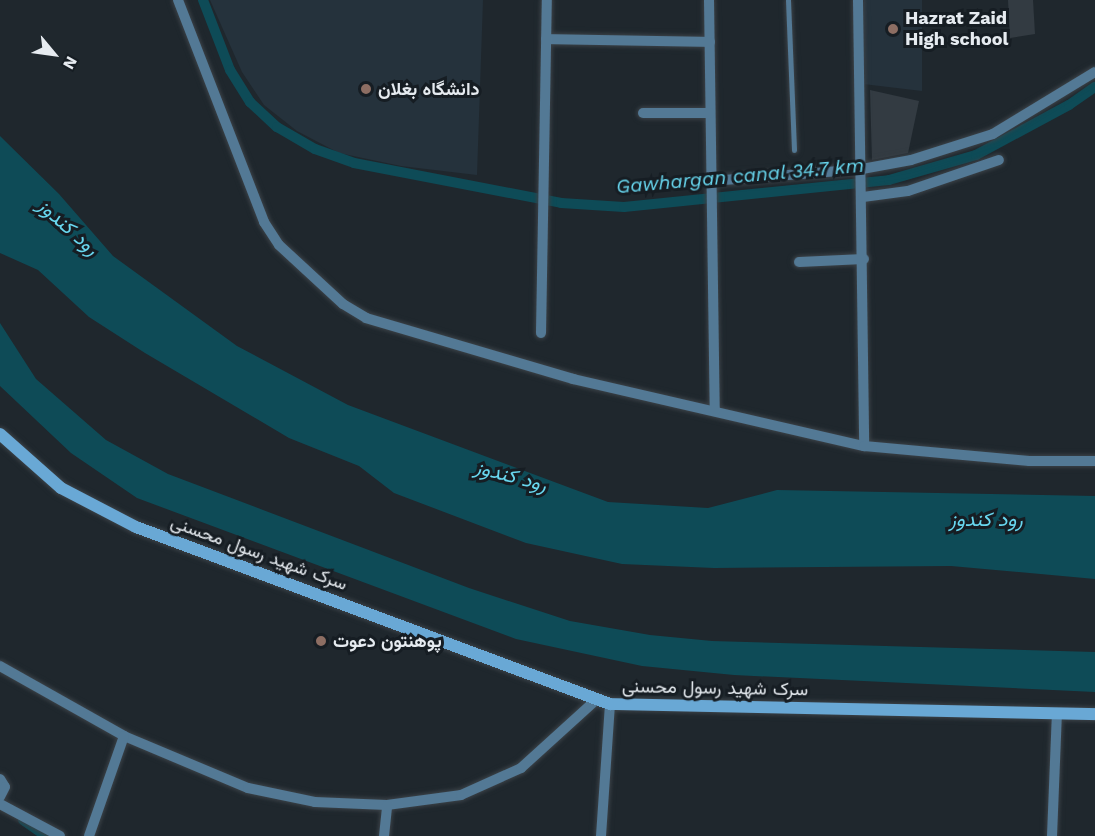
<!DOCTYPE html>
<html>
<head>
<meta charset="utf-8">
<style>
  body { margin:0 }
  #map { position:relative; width:1095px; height:836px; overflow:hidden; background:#1f272d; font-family:"Work Sans",Vazirmatn,sans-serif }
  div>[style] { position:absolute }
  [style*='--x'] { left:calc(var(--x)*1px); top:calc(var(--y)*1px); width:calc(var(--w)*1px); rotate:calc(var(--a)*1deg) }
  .built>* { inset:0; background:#25323c }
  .water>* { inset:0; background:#0e4b57 }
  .canal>* { height:10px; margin:-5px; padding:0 5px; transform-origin:5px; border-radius:5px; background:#0e4b57 }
  .building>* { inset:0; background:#333b42 }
  .roads { filter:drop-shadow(0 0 2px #3b4248) drop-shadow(0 0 2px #3b4248) }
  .lane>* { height:5px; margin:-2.5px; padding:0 2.5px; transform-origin:2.5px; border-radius:2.5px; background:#537995 }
  .street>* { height:10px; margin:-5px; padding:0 5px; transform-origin:5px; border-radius:5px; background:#537995 }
  .secondary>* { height:12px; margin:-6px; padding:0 6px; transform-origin:6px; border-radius:6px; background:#69a8d5 }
  .dots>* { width:16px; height:16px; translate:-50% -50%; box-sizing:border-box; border:3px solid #161d23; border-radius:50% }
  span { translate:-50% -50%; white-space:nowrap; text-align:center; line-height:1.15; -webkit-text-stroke:6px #161d23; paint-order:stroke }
  .poi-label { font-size:18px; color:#e6ebf0; font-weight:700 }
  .left { translate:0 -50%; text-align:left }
  .street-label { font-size:18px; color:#e6ebf0 }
  .water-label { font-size:20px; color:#68d7ef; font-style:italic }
  .north { position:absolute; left:24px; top:24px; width:60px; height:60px; -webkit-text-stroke:4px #161d23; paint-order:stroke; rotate:119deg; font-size:16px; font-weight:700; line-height:24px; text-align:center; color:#e6ebf0 }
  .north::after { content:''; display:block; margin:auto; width:21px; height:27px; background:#e6ebf0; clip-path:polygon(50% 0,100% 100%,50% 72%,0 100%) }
</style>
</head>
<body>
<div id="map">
  <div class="built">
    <div style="clip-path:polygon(210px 0,483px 0,477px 175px,401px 166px,339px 153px,297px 131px,264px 105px,242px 72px)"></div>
    <div style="clip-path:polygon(864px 0,922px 0,922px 91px,863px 84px)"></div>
  </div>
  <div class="water">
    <div style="clip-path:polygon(0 136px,59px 194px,113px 256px,237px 346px,348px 405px,608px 502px,708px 508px,777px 490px,1095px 496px,1095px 579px,951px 566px,714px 568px,622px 564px,526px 543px,394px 493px,359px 466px,289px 438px,145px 353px,89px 317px,38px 270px,0 253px)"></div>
    <div style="clip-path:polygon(0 323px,36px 379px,106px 440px,168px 474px,469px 588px,570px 621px,650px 635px,712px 641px,1095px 652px,1095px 692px,734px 675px,642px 666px,516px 639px,137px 498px,71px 453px,0 386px)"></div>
  </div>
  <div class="canal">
    <div style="--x:203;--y:0;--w:75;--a:68.9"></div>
    <div style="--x:230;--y:70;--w:38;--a:58"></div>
    <div style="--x:250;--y:102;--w:37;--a:43"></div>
    <div style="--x:277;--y:127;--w:44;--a:30.1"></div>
    <div style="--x:315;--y:149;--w:41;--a:19.7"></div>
    <div style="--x:354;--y:163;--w:211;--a:10.9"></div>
    <div style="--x:561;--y:203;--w:63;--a:3.6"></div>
    <div style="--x:624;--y:207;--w:266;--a:-5.8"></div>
    <div style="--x:889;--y:180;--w:91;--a:-16"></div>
    <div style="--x:976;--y:155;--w:106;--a:-28.3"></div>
    <div style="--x:1069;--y:105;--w:32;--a:-35"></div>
    <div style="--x:23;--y:820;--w:28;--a:35"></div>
  </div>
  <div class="building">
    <div style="clip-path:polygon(1008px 0,1033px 0,1035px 34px,1010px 38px)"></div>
    <div style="clip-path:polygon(870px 90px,919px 101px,908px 153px,872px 160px)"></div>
  </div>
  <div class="roads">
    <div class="lane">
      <div style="--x:788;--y:0;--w:150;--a:87.7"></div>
    </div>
    <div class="street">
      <div style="--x:178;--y:0;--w:238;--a:68.8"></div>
      <div style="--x:264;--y:222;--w:27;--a:57"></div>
      <div style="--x:279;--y:245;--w:87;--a:42.7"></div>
      <div style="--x:343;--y:304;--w:27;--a:31"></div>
      <div style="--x:366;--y:318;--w:216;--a:16.4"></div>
      <div style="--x:573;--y:379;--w:299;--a:13"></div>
      <div style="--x:709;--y:0;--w:411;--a:89.2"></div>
      <div style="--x:858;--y:0;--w:446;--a:89.2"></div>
      <div style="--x:864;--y:446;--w:166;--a:5.2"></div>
      <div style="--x:1029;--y:461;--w:66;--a:0"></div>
      <div style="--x:546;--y:39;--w:164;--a:1"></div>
      <div style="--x:643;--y:113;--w:67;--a:0"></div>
      <div style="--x:711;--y:181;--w:151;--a:-4.5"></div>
      <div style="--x:862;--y:169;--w:50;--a:-10.4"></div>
      <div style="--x:911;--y:160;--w:86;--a:-17.6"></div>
      <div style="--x:993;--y:134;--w:119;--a:-31.3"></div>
      <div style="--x:863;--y:197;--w:45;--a:-7.6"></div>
      <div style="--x:908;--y:191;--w:96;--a:-18.8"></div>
      <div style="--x:799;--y:262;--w:65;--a:-2.6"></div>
      <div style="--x:541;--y:333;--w:333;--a:-89"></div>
      <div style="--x:0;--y:666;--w:142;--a:29.4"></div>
      <div style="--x:124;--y:736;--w:134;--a:22.8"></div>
      <div style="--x:248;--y:788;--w:68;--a:11.8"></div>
      <div style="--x:315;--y:802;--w:72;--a:2.4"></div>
      <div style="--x:387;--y:805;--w:75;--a:-7.7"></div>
      <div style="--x:461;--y:795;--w:66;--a:-24.2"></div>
      <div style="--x:521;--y:768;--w:103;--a:-42.2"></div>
      <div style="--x:0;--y:779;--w:9;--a:58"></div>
      <div style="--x:5;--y:787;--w:11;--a:117"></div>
      <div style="--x:0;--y:804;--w:68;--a:28.1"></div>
      <div style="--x:89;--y:836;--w:106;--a:-70.7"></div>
      <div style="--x:384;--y:836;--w:31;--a:-84"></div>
      <div style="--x:601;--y:836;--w:132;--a:-86.1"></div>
      <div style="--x:1052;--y:836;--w:123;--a:-87.7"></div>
    </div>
    <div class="secondary">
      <div style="--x:0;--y:434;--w:81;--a:41.5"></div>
      <div style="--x:61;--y:488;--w:85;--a:27.5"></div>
      <div style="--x:136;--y:527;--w:506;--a:20.48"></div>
      <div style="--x:610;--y:704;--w:485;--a:1.2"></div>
    </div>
  </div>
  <div class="dots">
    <div style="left:893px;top:29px;background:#8d6e63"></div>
    <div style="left:366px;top:89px;background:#8d6e63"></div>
    <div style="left:321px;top:641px;background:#8d6e63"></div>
  </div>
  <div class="poi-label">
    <span class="left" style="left:905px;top:29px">Hazrat Zaid<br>High school</span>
    <span class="left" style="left:378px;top:89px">دانشگاه بغلان</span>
    <span class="left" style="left:333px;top:641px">پوهنتون دعوت</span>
  </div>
  <div class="street-label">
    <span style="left:259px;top:553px;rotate:20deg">سرک شهید رسول محسنی</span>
    <span style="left:715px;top:688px;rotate:1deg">سرک شهید رسول محسنی</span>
  </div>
  <div class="water-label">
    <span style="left:740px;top:176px;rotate:-5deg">Gawhargan canal 34.7 km</span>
    <span style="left:68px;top:227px;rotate:42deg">رود کندوز</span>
    <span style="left:511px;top:476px;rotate:15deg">رود کندوز</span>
    <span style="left:986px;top:519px">رود کندوز</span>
  </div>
  <div class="north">N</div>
</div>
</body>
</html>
